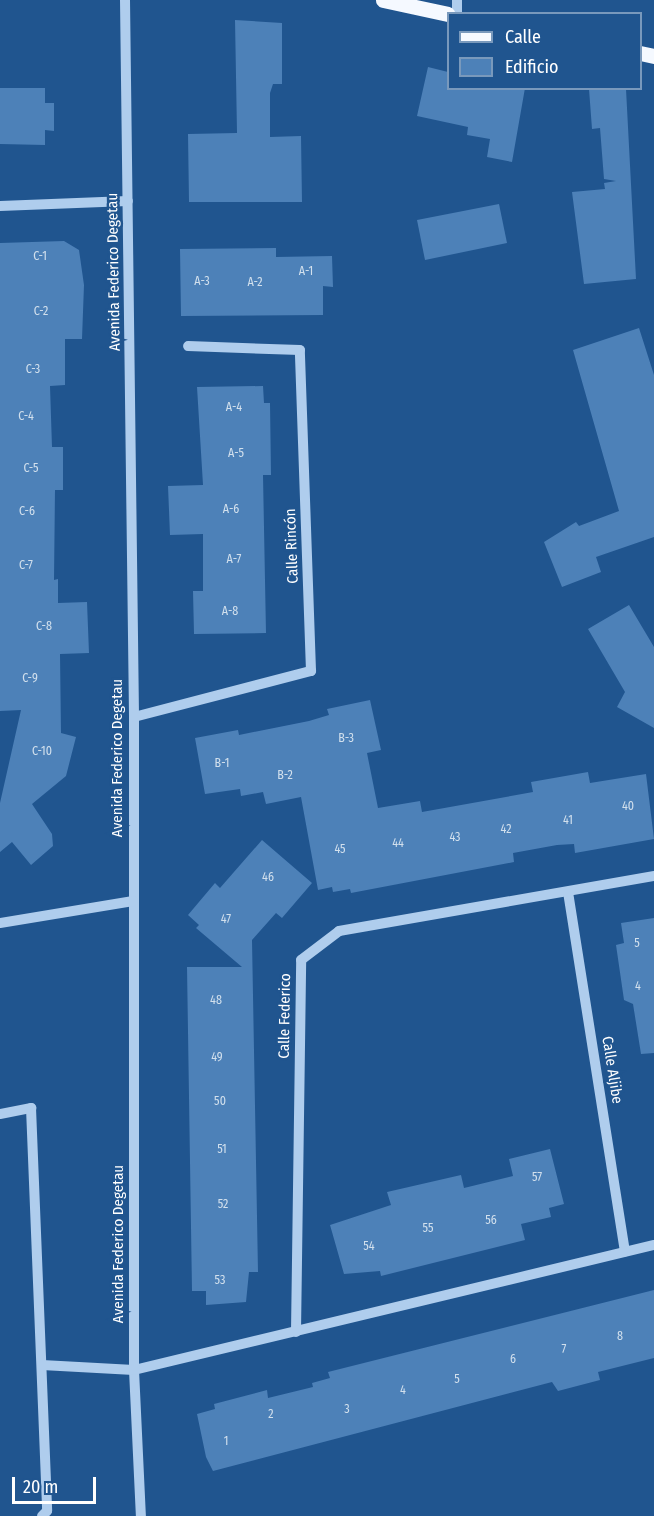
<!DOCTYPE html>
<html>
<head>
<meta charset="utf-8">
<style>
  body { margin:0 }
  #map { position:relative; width:654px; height:1516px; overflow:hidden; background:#20558f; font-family:"Fira Sans Condensed",sans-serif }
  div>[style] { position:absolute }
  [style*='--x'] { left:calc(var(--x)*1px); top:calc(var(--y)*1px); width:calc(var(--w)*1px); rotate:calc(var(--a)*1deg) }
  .building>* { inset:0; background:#4d81b8 }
  .minor>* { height:10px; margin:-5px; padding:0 5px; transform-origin:5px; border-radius:5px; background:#afcded }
  .major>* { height:15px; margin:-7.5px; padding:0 7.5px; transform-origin:7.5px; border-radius:7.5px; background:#f5f9ff }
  span { translate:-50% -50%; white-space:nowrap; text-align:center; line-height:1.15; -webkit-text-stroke:5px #20558f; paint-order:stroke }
  .number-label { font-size:12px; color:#d2e0ed }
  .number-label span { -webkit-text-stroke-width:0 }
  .street-label { font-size:15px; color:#fff }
  .legend { position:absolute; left:447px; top:12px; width:195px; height:78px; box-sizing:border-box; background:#20558f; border:2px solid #7999bc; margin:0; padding:8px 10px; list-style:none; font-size:18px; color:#fff }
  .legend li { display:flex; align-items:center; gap:12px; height:30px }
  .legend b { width:30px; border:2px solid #7999bc }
  .scale { position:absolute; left:12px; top:1477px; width:84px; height:27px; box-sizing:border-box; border:3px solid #fff; border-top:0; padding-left:8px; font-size:18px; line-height:21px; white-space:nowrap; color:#fff; -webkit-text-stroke:4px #20558f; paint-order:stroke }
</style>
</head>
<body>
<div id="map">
  <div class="building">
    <div style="clip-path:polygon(235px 20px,282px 23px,282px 84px,273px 84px,270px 93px,270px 137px,301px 136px,302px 202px,189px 202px,188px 134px,237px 133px)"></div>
    <div style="clip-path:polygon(428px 67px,448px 72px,448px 88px,525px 88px,512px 162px,487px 157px,490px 139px,467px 135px,468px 127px,417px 116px)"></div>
    <div style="clip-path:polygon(0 88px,45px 88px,45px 103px,54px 103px,54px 131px,45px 130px,45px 145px,0 144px)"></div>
    <div style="clip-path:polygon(589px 89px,626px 89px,636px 279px,584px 284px,572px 192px,605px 189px,604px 183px,616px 181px,604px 179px,600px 128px,592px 129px)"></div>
    <div style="clip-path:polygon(499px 204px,507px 243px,425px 260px,417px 220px)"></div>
    <div style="clip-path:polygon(64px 241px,79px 250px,84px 285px,82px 339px,65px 339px,65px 385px,50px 386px,52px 447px,63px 447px,63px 490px,55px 490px,54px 580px,58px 579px,58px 603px,87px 602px,89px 653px,60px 654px,61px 733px,76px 737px,66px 776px,32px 804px,52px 834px,53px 846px,31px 865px,12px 842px,0 852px,0 803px,21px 710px,0 711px,0 243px)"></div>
    <div style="clip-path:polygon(276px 248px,276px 257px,332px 256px,333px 287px,323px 286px,323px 315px,181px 316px,180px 249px)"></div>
    <div style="clip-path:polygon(639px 328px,654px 375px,654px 537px,596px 557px,601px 572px,562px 587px,544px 542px,576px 522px,579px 526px,619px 511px,573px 350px)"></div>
    <div style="clip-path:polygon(263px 386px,264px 403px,270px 403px,271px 475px,263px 475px,266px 633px,194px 634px,193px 591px,203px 591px,203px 534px,170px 535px,168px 486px,203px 485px,197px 387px)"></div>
    <div style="clip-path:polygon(629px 605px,654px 647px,654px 728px,617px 707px,625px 692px,588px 629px)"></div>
    <div style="clip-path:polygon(370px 700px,381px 750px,367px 753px,378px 808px,420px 801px,422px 812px,533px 792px,531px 782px,588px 772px,590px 783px,646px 774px,654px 839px,575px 853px,574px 844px,557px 845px,513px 853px,514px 862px,351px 893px,350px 889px,333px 892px,332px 887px,318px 890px,301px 797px,266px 804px,263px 792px,241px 796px,240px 789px,205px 794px,195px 738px,238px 730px,239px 735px,309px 721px,329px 715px,327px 709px)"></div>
    <div style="clip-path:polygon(262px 840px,312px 883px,282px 918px,276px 913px,252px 940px,258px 1272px,249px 1272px,246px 1302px,206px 1305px,206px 1291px,192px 1291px,187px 967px,242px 967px,196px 928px,199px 925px,188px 915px,215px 883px,220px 888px)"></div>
    <div style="clip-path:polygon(654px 918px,654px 1053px,641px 1054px,633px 1004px,624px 1000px,616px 945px,624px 943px,621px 923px)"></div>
    <div style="clip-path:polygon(550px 1149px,564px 1204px,549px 1208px,551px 1217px,521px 1224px,525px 1240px,381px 1276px,380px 1271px,344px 1274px,330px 1225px,391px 1205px,387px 1192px,461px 1175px,464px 1188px,513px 1176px,509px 1159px)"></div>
    <div style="clip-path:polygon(654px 1290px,654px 1358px,598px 1372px,600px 1380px,558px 1391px,552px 1382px,213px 1471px,206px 1457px,197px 1414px,215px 1409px,214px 1404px,267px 1390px,268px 1398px,313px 1387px,312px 1383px,330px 1378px,328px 1372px)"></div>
  </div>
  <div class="minor">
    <div style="--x:125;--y:0;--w:717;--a:89.28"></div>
    <div style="--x:134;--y:717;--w:653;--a:90"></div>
    <div style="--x:134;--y:1370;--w:146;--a:87.3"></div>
    <div style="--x:457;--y:0;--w:14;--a:90"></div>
    <div style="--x:0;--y:206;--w:128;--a:-2.2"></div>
    <div style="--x:134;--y:717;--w:183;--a:-14.6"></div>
    <div style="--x:311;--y:671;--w:321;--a:-92"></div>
    <div style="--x:300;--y:350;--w:112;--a:-178"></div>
    <div style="--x:568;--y:892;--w:364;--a:81"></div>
    <div style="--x:0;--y:923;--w:135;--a:-9.4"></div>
    <div style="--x:0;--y:1114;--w:32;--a:-11"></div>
    <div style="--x:31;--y:1108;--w:403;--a:87.7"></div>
    <div style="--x:47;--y:1511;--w:7;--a:135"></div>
    <div style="--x:296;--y:1332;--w:372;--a:-89.2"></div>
    <div style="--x:301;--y:960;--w:48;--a:-37.3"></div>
    <div style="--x:339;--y:931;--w:320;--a:-9.9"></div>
    <div style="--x:42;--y:1365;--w:92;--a:3.1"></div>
    <div style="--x:134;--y:1370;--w:535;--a:-13.52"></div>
  </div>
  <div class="major">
    <div style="--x:383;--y:0;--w:66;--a:12.2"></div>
    <div style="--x:640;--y:53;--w:14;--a:12"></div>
  </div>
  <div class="number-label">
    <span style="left:40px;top:257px">C-1</span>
    <span style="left:306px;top:272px">A-1</span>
    <span style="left:202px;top:282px">A-3</span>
    <span style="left:255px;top:283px">A-2</span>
    <span style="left:41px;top:312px">C-2</span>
    <span style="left:33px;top:370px">C-3</span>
    <span style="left:234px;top:408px">A-4</span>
    <span style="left:26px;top:417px">C-4</span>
    <span style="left:236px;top:454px">A-5</span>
    <span style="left:31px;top:469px">C-5</span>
    <span style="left:231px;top:510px">A-6</span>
    <span style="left:27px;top:512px">C-6</span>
    <span style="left:234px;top:560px">A-7</span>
    <span style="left:26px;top:566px">C-7</span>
    <span style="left:230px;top:612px">A-8</span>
    <span style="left:44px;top:627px">C-8</span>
    <span style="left:30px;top:679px">C-9</span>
    <span style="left:346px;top:739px">B-3</span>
    <span style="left:42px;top:752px">C-10</span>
    <span style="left:222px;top:764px">B-1</span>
    <span style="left:285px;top:776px">B-2</span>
    <span style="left:628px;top:807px">40</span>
    <span style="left:568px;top:821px">41</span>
    <span style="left:506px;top:830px">42</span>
    <span style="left:455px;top:838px">43</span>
    <span style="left:398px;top:844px">44</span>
    <span style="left:340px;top:850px">45</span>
    <span style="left:268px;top:878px">46</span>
    <span style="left:226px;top:920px">47</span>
    <span style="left:637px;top:944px">5</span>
    <span style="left:638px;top:987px">4</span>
    <span style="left:216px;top:1001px">48</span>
    <span style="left:217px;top:1058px">49</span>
    <span style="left:220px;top:1102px">50</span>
    <span style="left:222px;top:1150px">51</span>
    <span style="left:537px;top:1178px">57</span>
    <span style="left:223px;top:1205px">52</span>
    <span style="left:491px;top:1221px">56</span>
    <span style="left:428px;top:1229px">55</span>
    <span style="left:369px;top:1247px">54</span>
    <span style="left:220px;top:1281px">53</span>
    <span style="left:620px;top:1337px">8</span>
    <span style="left:564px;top:1350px">7</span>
    <span style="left:513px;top:1360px">6</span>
    <span style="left:457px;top:1380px">5</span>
    <span style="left:403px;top:1391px">4</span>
    <span style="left:347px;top:1410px">3</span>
    <span style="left:271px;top:1415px">2</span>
    <span style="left:226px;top:1442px">1</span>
  </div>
  <div class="street-label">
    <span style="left:114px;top:272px;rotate:-91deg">Avenida Federico Degetau</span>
    <span style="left:292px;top:546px;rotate:-92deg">Calle Rincón</span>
    <span style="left:118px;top:758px;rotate:-90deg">Avenida Federico Degetau</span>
    <span style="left:285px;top:1016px;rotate:-89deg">Calle Federico</span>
    <span style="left:612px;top:1070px;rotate:81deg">Calle Aljibe</span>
    <span style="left:119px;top:1244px;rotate:-90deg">Avenida Federico Degetau</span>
  </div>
  <ul class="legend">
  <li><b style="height:8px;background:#f5f9ff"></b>Calle</li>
  <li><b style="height:16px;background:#4d81b8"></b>Edificio</li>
  </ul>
  <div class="scale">20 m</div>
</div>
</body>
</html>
